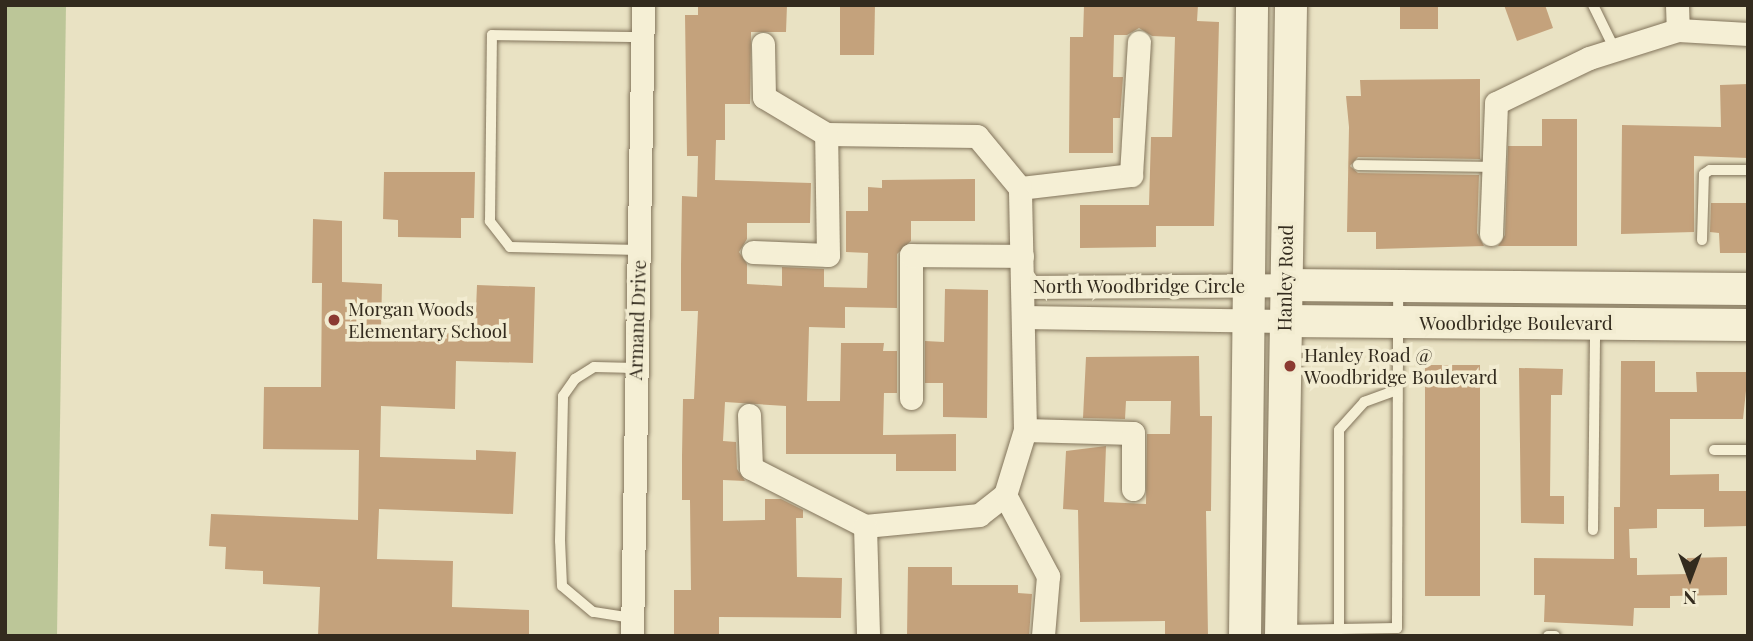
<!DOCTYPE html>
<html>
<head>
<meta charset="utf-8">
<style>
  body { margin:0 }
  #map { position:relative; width:1753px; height:641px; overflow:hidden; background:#e9e2c3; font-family:"Playfair Display",serif }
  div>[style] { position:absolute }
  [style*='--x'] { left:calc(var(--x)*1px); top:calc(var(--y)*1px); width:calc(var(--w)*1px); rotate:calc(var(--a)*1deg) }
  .green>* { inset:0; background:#bcc698 }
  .building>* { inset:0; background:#c4a27c }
  .roads { filter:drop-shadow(0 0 2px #82745b) drop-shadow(0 0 2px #82745b) }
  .lane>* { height:10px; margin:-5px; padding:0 5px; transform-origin:5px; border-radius:5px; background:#f5efd5 }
  .street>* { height:23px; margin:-11.5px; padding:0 11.5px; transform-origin:11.5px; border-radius:11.5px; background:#f5efd5 }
  .secondary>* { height:32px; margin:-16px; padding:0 16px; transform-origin:16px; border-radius:16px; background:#f5efd5 }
  .dots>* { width:19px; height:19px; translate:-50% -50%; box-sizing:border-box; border:4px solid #f2ecd1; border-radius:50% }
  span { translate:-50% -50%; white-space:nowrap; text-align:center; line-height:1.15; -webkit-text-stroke:7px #f2ecd1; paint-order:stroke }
  .street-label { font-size:19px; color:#332b1e }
  .poi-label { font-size:19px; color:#332b1e }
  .left { translate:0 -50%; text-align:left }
  .frame { position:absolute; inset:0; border:7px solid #332b1e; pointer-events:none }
  .north { position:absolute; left:1655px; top:543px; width:70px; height:70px; -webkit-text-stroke:5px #f2ecd1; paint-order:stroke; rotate:180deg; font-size:19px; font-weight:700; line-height:28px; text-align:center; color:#332b1e }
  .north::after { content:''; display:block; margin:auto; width:24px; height:32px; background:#332b1e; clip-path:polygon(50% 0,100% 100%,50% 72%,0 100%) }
</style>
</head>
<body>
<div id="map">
  <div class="green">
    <div style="clip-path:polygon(5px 5px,66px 5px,57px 636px,5px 636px)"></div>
  </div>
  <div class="building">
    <div style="clip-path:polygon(698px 5px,787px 5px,786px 32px,751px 32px,750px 104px,725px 104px,725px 140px,716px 140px,715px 180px,811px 183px,810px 223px,747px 223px,747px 239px,739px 252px,747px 264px,747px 284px,782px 286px,782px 267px,824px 269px,824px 287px,867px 288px,868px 253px,846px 252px,846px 211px,868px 211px,868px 187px,882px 188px,882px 180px,975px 179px,975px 221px,911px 221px,911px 241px,897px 254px,897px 308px,845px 307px,845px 328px,809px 327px,807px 401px,840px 401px,841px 343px,884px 343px,883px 351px,897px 351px,897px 393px,884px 393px,883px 435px,956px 434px,956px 471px,896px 471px,896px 454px,786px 454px,786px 406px,725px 402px,723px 441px,736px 442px,737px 469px,745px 481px,723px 480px,723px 521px,765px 520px,765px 499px,781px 499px,803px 510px,803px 518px,796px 518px,797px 577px,842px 578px,841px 618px,719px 617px,719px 636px,674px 636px,674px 590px,691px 590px,690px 500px,682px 500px,682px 456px,683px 399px,694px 399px,698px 311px,681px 311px,681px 265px,682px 196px,697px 197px,698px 156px,687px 156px,685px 15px,698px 15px)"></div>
    <div style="clip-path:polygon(840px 5px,875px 5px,874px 55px,840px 55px)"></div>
    <div style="clip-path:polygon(1084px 5px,1198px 5px,1197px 21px,1219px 22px,1214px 226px,1156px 226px,1156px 247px,1080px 248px,1080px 205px,1149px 205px,1151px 137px,1172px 137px,1175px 37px,1152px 36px,1139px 28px,1127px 35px,1114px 35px,1113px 77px,1123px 77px,1120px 118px,1113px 118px,1113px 153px,1069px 153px,1070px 37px,1083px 37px)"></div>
    <div style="clip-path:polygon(1400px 5px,1438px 5px,1438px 29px,1400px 29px)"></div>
    <div style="clip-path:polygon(1504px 5px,1545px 5px,1553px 28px,1517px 41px)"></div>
    <div style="clip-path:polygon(1480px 79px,1480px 159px,1358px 157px,1350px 166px,1358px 173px,1479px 175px,1477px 233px,1484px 246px,1376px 249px,1376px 232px,1347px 232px,1349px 127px,1346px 96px,1361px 96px,1360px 80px)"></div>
    <div style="clip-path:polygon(1748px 84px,1748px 158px,1694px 156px,1694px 232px,1621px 234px,1622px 125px,1721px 127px,1720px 85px)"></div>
    <div style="clip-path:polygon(1542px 119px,1577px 119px,1577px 246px,1498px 246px,1505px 235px,1508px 146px,1542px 146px)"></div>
    <div style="clip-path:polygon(384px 172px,475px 172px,474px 218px,461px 218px,461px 238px,398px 237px,398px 220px,383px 219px)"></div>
    <div style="clip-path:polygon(1711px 203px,1748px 203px,1748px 253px,1720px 253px,1719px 233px,1710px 232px)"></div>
    <div style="clip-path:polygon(313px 219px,342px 221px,342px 282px,382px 284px,381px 331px,475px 334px,477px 285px,535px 287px,533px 363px,456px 361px,455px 409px,381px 406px,380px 457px,476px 460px,476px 450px,516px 452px,513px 514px,379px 509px,377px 559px,453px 561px,452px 607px,529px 610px,529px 636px,318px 636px,320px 587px,263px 584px,263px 571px,225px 569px,226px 547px,209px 546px,211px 514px,358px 520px,359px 450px,263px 449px,264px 387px,321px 387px,322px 283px,312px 283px)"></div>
    <div style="clip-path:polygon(945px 289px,988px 290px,987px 418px,943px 417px,943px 383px,925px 383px,925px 341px,944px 342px)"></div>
    <div style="clip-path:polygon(1199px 356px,1200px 416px,1212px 416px,1211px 511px,1206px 511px,1208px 636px,1165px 636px,1165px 621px,1080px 622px,1078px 510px,1063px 509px,1066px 451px,1106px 446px,1104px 502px,1146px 504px,1147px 434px,1170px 434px,1171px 401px,1126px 401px,1125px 419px,1083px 418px,1086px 357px)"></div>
    <div style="clip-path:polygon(1621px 361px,1655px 361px,1655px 392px,1697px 392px,1696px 372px,1748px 372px,1743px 419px,1670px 419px,1670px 475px,1719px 474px,1719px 491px,1748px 491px,1748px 526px,1704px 527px,1704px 509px,1657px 509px,1657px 528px,1629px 529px,1630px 558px,1637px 558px,1637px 575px,1688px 574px,1687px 558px,1727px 557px,1727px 595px,1670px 596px,1670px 608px,1634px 608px,1633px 626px,1544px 622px,1545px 595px,1534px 595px,1534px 558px,1614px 559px,1614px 507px,1620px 507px)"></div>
    <div style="clip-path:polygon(1425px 365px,1480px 365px,1480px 596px,1425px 596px)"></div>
    <div style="clip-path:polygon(1519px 368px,1563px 369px,1562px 395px,1551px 395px,1550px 496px,1564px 496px,1564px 524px,1521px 523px)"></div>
    <div style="clip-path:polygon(908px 567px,952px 567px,952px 585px,1018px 585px,1018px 593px,1032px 594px,1029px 636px,907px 636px)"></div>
  </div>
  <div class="roads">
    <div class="lane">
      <div style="--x:1593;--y:5;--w:50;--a:63.9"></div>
      <div style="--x:1358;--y:165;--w:136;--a:0.8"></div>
      <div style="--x:1702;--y:240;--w:66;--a:-88.3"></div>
      <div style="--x:1704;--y:174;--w:7;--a:-34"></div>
      <div style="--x:1710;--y:170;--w:38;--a:0"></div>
      <div style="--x:639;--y:250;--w:129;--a:-178.7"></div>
      <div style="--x:510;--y:247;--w:33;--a:-128"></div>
      <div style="--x:490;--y:221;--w:186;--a:-89.4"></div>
      <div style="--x:492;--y:35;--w:151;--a:0.8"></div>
      <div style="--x:1714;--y:450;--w:34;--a:0"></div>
      <div style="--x:1593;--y:530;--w:203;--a:-89.4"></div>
      <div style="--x:632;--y:618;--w:39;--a:-171"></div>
      <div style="--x:593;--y:612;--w:40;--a:-140"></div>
      <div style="--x:562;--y:586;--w:45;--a:-92.5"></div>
      <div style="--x:560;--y:541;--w:145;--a:-88.8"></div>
      <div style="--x:563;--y:396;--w:21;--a:-55"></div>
      <div style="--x:575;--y:379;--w:22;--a:-32"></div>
      <div style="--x:594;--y:367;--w:42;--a:1.4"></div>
      <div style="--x:1339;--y:629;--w:199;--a:-90"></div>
      <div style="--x:1339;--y:430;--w:38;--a:-48"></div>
      <div style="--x:1364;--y:402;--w:35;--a:-20"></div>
      <div style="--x:1283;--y:630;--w:114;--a:-1"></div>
      <div style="--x:1397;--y:628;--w:340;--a:-89.8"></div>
      <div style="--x:1548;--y:636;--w:7;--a:0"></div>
    </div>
    <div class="street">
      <div style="--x:1677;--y:5;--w:25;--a:88"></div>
      <div style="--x:1020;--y:188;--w:112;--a:-6.7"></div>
      <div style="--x:1131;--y:175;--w:133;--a:-86.6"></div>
      <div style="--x:1491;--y:234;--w:131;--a:-87.8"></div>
      <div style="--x:1496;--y:103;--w:103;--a:-25.8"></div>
      <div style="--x:1589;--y:58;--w:93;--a:-17.5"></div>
      <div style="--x:1678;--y:30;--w:70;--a:3.3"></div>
      <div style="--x:753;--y:252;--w:75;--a:2.3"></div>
      <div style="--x:828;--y:255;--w:121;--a:-90.9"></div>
      <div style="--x:1023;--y:287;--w:262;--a:-0.4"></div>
      <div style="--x:1023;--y:317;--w:261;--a:0.9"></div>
      <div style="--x:911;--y:398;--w:143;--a:-90"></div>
      <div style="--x:911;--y:255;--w:111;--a:0.5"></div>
      <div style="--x:749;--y:415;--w:53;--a:87.8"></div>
      <div style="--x:751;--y:468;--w:128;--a:27"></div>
      <div style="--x:865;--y:526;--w:115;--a:-5.5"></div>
      <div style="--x:979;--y:515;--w:33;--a:-38"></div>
      <div style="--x:1005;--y:495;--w:68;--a:-72.9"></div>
      <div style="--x:1025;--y:430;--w:242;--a:-91.2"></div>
      <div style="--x:1020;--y:188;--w:67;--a:-129.6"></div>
      <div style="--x:977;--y:136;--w:151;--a:-179.2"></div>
      <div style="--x:826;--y:134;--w:72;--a:-149.2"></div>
      <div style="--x:764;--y:97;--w:53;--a:-91.1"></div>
      <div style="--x:1025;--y:430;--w:108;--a:1.6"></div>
      <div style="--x:1133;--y:433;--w:56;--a:90"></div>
      <div style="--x:1005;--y:495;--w:92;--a:62"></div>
      <div style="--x:1048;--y:576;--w:60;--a:94.8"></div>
      <div style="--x:865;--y:526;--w:110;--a:88.4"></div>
      <div style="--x:632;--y:636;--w:631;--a:-89"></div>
    </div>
    <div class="secondary">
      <div style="--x:1285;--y:285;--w:463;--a:0.5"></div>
      <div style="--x:1284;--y:321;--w:464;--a:0.5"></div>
      <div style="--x:1245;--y:636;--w:631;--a:-89.36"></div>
      <div style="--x:1281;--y:636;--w:631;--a:-89.09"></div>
    </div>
  </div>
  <div class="dots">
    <div style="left:334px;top:320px;background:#8b3a31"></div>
    <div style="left:1290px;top:366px;background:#8b3a31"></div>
  </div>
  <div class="street-label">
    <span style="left:1285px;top:278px;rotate:-89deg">Hanley Road</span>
    <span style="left:1139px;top:286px">North Woodbridge Circle</span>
    <span style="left:637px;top:320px;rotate:-88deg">Armand Drive</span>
    <span style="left:1516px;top:323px">Woodbridge Boulevard</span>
  </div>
  <div class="poi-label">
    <span class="left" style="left:348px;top:320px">Morgan Woods<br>Elementary School</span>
    <span class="left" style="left:1304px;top:366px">Hanley Road @<br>Woodbridge Boulevard</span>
  </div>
  <div class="frame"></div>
  <div class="north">N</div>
</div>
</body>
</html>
